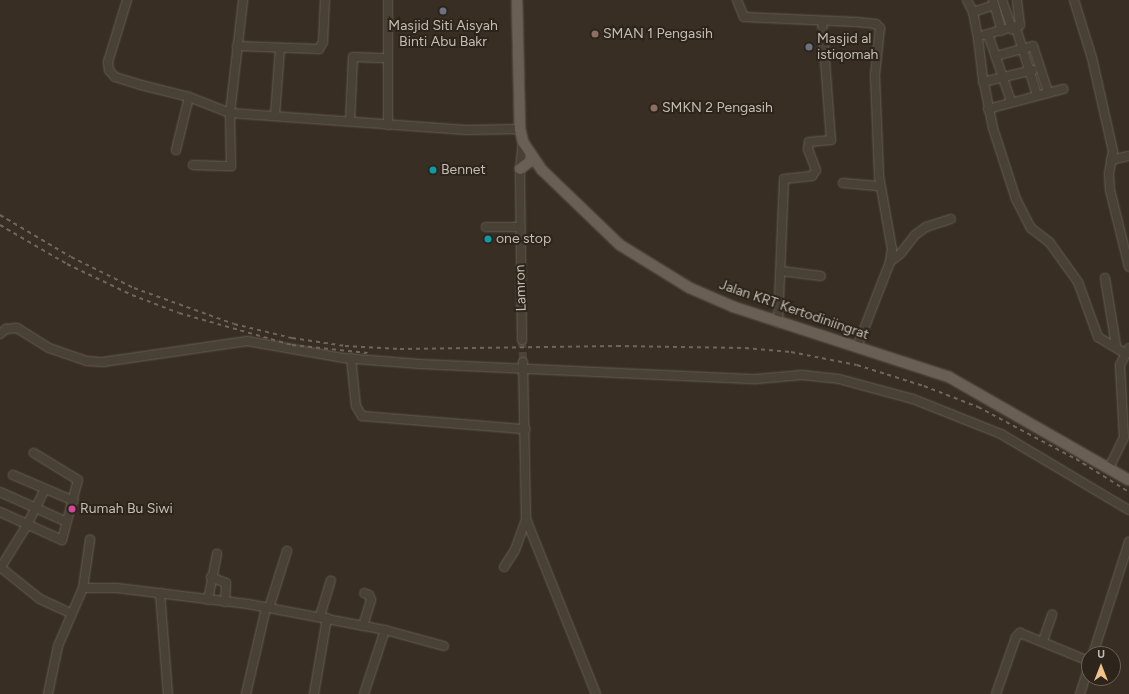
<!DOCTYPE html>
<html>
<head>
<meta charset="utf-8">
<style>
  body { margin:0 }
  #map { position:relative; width:1129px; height:694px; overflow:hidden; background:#382e23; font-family:Figtree,sans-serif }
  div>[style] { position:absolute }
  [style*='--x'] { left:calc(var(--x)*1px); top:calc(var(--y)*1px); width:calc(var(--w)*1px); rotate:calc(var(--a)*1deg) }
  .minor-tunnel>* { height:8px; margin-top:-4px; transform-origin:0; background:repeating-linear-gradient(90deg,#4d4338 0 8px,transparent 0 12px) }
  .roads { filter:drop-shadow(0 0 1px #665e54) drop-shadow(0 0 1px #665e54) }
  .minor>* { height:8px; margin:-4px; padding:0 4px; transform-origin:4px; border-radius:4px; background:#494036 }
  .major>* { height:10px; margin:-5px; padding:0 5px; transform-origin:5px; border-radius:5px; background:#695f54 }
  .rail>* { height:1.5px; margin-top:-0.75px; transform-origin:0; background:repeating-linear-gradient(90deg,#6f6558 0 4px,transparent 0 8px) }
  .dots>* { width:11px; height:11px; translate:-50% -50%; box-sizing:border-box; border:2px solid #2d251c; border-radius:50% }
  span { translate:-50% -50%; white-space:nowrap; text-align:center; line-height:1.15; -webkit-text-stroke:4px #2d251c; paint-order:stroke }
  .poi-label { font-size:14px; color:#c5bcb1 }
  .left { translate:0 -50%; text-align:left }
  .street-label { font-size:14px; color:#c5bcb1 }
  .north { position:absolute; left:1081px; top:646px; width:40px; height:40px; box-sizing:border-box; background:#2d251c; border:1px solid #6a6158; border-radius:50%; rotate:0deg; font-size:11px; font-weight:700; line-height:16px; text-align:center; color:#c5bcb1 }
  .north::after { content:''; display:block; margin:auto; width:14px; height:18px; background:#f1c38a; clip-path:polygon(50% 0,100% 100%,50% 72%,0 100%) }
</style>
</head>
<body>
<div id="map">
  <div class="minor-tunnel">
    <div style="--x:522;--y:340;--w:22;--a:87"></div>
  </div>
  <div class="roads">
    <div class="minor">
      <div style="--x:127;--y:0;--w:65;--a:107"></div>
      <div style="--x:108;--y:62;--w:8;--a:83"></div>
      <div style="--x:109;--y:70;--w:9;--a:49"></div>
      <div style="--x:115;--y:77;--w:27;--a:17"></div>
      <div style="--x:141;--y:85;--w:49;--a:14"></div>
      <div style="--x:189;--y:97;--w:44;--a:21.3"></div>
      <div style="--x:230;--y:113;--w:237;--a:4.1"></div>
      <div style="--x:466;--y:130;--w:54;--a:-1.1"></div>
      <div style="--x:388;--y:0;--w:125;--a:90"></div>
      <div style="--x:737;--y:0;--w:18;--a:68"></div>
      <div style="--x:744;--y:17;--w:113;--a:2.5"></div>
      <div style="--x:857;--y:22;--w:19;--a:6"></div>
      <div style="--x:876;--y:24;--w:6;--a:45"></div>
      <div style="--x:880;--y:28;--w:47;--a:96.1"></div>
      <div style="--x:875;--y:75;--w:101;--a:87.7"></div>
      <div style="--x:879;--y:176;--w:74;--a:79.9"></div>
      <div style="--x:892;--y:249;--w:13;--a:99"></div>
      <div style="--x:890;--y:262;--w:91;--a:111.2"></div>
      <div style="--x:967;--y:0;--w:13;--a:63"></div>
      <div style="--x:973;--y:12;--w:26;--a:79"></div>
      <div style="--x:978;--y:38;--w:35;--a:83"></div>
      <div style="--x:982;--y:73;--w:56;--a:78.7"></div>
      <div style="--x:993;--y:128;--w:75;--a:72.1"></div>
      <div style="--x:1016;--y:199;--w:33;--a:63"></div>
      <div style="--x:1031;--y:228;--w:24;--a:38"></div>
      <div style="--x:1050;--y:243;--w:48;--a:54.3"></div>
      <div style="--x:1078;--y:282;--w:59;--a:70"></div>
      <div style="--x:1098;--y:337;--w:31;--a:31"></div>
      <div style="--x:993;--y:0;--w:32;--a:74"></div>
      <div style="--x:1002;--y:0;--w:31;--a:71"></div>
      <div style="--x:1074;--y:0;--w:61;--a:72.8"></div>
      <div style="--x:1092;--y:58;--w:95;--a:77.3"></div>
      <div style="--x:1113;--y:151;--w:22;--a:100"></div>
      <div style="--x:1109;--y:173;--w:17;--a:87"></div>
      <div style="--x:1110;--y:190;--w:79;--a:76.1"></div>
      <div style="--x:973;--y:12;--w:22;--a:-18"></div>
      <div style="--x:1016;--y:28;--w:70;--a:72.6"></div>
      <div style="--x:988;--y:34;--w:71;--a:71.1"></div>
      <div style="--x:984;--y:35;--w:37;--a:-16"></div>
      <div style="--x:1020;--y:25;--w:25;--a:-97"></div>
      <div style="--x:237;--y:46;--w:82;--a:2.1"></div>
      <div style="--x:319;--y:49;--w:8;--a:-60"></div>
      <div style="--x:323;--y:42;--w:42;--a:-87.3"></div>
      <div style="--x:996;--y:56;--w:38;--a:-15"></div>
      <div style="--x:1033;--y:46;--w:48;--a:71.9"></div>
      <div style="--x:983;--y:82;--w:51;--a:-13.5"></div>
      <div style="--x:988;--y:109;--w:78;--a:-14.9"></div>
      <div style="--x:275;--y:115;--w:66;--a:-85.7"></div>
      <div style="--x:350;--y:121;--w:64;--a:-87.3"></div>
      <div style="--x:353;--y:57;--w:34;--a:2"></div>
      <div style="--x:176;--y:150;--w:55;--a:-76.2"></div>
      <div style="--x:1111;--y:160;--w:18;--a:-13"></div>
      <div style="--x:193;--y:165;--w:38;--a:2"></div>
      <div style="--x:231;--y:166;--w:53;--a:-91.1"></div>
      <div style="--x:230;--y:113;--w:114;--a:-83.4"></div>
      <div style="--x:843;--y:183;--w:37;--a:5"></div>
      <div style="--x:486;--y:227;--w:34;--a:0"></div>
      <div style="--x:890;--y:262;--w:14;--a:-39"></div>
      <div style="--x:901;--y:253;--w:23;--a:-52"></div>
      <div style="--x:915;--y:235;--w:14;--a:-36"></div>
      <div style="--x:926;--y:227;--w:26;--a:-18"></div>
      <div style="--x:781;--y:271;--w:40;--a:7.1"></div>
      <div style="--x:1105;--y:278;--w:68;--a:80.7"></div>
      <div style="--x:778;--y:323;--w:144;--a:-87.6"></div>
      <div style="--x:784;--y:179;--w:28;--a:-6"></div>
      <div style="--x:812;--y:176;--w:7;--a:-56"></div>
      <div style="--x:816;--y:170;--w:22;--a:-111"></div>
      <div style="--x:808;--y:149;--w:7;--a:-82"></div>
      <div style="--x:809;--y:142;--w:22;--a:-5"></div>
      <div style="--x:831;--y:140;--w:119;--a:-94.3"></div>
      <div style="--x:0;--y:334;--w:8;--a:-40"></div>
      <div style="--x:6;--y:329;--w:11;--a:-5"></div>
      <div style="--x:17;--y:328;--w:38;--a:32"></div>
      <div style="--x:49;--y:348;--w:40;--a:18.9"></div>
      <div style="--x:87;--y:361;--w:16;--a:4"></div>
      <div style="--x:103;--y:362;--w:146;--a:-8.3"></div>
      <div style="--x:247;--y:341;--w:97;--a:10"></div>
      <div style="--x:343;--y:358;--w:77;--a:4.5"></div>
      <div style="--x:420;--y:364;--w:336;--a:2.6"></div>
      <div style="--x:756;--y:379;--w:46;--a:-5"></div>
      <div style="--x:802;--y:375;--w:37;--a:6"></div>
      <div style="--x:839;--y:379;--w:77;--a:15.1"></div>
      <div style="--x:913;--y:399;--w:95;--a:21.7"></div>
      <div style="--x:1001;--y:434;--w:149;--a:30.7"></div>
      <div style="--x:522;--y:340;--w:171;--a:-90.7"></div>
      <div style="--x:520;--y:169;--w:27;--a:-84"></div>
      <div style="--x:351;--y:358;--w:48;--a:84.1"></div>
      <div style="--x:356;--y:406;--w:12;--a:59"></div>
      <div style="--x:362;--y:416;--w:164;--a:4.6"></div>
      <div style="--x:523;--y:362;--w:157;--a:88.9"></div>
      <div style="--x:526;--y:519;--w:188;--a:68.2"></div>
      <div style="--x:1109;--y:468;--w:34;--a:-64"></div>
      <div style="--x:1124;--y:437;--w:72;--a:-93.2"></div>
      <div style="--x:1120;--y:365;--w:19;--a:-62"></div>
      <div style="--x:13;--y:475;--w:66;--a:23.1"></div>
      <div style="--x:0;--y:492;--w:73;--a:24.1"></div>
      <div style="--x:0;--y:512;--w:68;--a:24.3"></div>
      <div style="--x:62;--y:540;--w:62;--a:-75.1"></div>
      <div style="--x:78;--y:480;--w:52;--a:-148.5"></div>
      <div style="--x:0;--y:567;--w:51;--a:38.7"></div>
      <div style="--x:40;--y:599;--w:33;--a:25"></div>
      <div style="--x:1;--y:567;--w:49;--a:-58.2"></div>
      <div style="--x:27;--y:525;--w:40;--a:-63.4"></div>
      <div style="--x:504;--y:567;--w:20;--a:-57"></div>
      <div style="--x:515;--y:550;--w:33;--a:-70"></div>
      <div style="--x:211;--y:577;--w:16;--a:22"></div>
      <div style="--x:226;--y:583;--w:19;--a:93"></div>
      <div style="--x:83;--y:588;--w:34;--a:0"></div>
      <div style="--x:117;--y:588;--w:132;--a:7"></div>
      <div style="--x:248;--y:604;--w:139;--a:10.7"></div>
      <div style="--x:385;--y:630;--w:61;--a:15.2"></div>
      <div style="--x:160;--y:593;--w:101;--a:85.5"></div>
      <div style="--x:208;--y:600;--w:47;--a:-78.9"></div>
      <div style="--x:269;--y:608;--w:60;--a:-72.5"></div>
      <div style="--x:320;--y:616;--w:37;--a:-73"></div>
      <div style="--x:363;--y:626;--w:27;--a:-73"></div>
      <div style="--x:371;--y:600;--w:5;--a:-112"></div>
      <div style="--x:369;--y:595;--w:5;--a:-158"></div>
      <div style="--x:1043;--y:641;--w:28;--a:-71"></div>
      <div style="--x:1093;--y:654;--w:118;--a:-72.2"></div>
      <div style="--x:48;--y:694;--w:49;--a:-78.2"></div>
      <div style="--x:58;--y:646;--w:63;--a:-66.7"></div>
      <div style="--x:83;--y:588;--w:49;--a:-81.7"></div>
      <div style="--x:246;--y:694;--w:88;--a:-76.9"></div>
      <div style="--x:314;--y:694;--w:77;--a:-80.3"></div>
      <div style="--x:364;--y:694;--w:67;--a:-71.8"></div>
      <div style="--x:996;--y:694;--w:60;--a:-70.7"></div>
      <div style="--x:1016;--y:637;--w:6;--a:-45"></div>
      <div style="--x:1020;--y:633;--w:74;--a:22.1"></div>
      <div style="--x:1080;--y:694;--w:28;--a:-72"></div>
    </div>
    <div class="major">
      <div style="--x:517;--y:0;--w:129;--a:88.7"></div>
      <div style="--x:520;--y:129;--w:13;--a:77"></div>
      <div style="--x:523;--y:142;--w:34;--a:56"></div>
      <div style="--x:542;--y:170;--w:108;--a:43.9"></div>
      <div style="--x:620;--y:245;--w:82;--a:31.6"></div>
      <div style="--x:690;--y:288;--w:48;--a:23.4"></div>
      <div style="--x:734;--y:307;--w:226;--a:18"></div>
      <div style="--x:949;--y:377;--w:207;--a:29.8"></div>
      <div style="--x:520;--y:169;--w:16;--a:-38"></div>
    </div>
  </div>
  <div class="rail">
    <div style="--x:0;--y:215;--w:82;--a:30.6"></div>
    <div style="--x:71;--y:257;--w:70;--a:26.2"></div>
    <div style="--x:134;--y:288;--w:106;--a:19.8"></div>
    <div style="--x:234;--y:324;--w:60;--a:13.6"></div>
    <div style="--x:292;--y:338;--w:54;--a:8.6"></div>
    <div style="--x:345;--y:346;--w:55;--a:3.1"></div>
    <div style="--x:400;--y:349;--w:217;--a:-0.8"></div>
    <div style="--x:617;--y:346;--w:128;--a:0.9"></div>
    <div style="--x:745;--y:348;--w:46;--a:5"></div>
    <div style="--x:791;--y:352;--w:67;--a:11.1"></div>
    <div style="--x:857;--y:365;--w:70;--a:17.4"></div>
    <div style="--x:924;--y:386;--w:58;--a:21.3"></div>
    <div style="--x:978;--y:407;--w:111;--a:28"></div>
    <div style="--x:1076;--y:459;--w:62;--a:31.9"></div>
    <div style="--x:0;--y:225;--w:78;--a:30.2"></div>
    <div style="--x:67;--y:264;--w:72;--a:25.5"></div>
    <div style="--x:132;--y:295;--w:50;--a:21"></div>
    <div style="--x:179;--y:313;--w:117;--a:15.8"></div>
    <div style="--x:292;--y:345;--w:76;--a:6"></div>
  </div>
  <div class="dots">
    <div style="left:443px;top:11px;background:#6b7280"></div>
    <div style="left:595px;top:34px;background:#8d6e63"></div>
    <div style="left:809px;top:47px;background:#6b7280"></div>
    <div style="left:654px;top:108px;background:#8d6e63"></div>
    <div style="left:433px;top:170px;background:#0f9aa8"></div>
    <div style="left:488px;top:239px;background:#0f9aa8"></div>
    <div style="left:72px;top:509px;background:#d1479c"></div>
  </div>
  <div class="poi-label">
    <span style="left:443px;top:34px">Masjid Siti Aisyah<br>Binti Abu Bakr</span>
    <span class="left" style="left:603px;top:34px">SMAN 1 Pengasih</span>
    <span class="left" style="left:817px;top:47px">Masjid al<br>istiqomah</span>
    <span class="left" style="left:662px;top:108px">SMKN 2 Pengasih</span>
    <span class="left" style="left:441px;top:170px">Bennet</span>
    <span class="left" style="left:496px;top:239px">one stop</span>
    <span class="left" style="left:80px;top:509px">Rumah Bu Siwi</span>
  </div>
  <div class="street-label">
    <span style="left:521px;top:288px;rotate:-92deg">Lamron</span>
    <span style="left:794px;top:310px;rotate:19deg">Jalan KRT Kertodiniingrat</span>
  </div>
  <div class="north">U</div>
</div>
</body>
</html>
